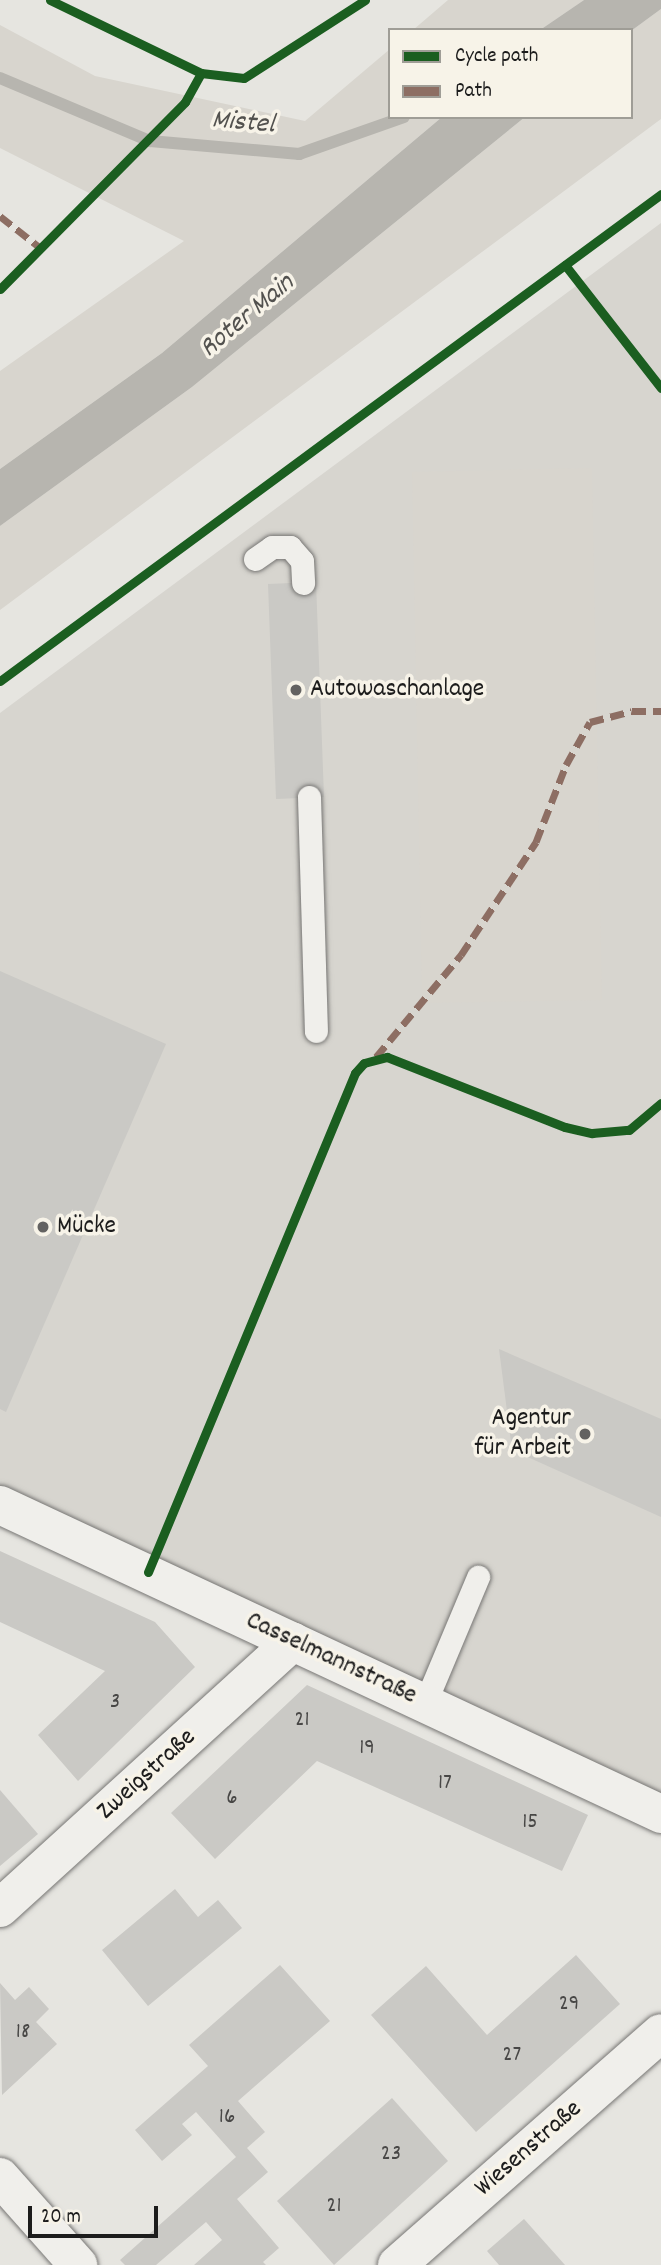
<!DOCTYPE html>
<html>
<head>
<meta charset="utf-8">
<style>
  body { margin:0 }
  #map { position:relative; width:661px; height:2265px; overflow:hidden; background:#e6e5e0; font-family:Dekko,sans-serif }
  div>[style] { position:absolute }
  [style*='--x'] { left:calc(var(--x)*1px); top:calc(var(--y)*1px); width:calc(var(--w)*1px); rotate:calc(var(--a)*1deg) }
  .built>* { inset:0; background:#d7d5cf }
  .green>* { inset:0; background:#d8d5ce }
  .water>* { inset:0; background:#b7b5af }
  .stream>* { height:12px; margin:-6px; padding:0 6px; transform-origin:6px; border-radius:6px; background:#b7b5af }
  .building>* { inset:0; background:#cac9c5 }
  .roads { filter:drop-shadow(0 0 2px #777674) drop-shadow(0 0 2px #777674) }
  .service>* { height:23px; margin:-11.5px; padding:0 11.5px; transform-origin:11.5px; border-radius:11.5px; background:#f0efeb }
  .minor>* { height:38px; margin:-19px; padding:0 19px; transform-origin:19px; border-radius:19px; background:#f0efeb }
  .tertiary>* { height:38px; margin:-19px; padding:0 19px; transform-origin:19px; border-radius:19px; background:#f0efeb }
  .quiet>* { height:7px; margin-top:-3.5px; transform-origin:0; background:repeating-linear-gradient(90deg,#8d6e63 0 14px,transparent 0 21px) }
  .cycleway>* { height:9px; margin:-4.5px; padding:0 4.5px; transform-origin:4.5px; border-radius:4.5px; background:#1b5e20 }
  .dots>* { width:19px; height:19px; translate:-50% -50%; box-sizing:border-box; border:4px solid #f7f3e8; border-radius:50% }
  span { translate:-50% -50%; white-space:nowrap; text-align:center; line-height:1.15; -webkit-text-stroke:7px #f7f3e8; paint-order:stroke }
  .number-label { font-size:23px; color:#484746 }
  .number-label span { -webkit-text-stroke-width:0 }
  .poi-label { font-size:26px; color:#1c1c1c }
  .left { translate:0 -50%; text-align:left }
  .right { translate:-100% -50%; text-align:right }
  .street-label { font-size:26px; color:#1c1c1c }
  .water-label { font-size:28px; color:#52514e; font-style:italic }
  .legend { position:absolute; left:388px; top:28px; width:245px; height:91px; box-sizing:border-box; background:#f7f3e8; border:2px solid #9f9d96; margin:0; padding:9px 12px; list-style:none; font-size:21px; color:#1c1c1c }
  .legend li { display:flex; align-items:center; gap:14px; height:35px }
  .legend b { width:35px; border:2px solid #9f9d96 }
  .scale { position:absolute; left:28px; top:2206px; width:130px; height:32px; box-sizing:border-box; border:4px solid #1c1c1c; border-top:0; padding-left:9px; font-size:21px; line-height:24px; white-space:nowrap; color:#1c1c1c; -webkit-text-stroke:5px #f7f3e8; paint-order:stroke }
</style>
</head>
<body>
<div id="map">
  <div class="built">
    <div style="clip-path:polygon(661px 223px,661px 1812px,0 1505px,0 713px)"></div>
  </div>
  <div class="green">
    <div style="clip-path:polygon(448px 0,584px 0,540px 30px,413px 30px)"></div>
    <div style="clip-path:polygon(661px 9px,661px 119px,0 610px,0 526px,192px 387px,525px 117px,631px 117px,631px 31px)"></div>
    <div style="clip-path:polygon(0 25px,95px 76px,305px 121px,390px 49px,390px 117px,442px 117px,162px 353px,0 469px,0 371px,184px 241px,0 148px)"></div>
    <div style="clip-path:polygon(592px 468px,602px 1000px,422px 1003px,412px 472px)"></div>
  </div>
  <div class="water">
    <div style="clip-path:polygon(584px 0,661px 0,661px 9px,631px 31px,540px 30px)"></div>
    <div style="clip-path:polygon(442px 117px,525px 117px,192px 387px,0 526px,0 469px,162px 353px)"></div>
  </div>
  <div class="stream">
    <div style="--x:0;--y:78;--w:163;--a:22.8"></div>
    <div style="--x:150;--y:141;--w:150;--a:5"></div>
    <div style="--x:299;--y:154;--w:111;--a:-19.4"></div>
  </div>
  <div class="building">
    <div style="clip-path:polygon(316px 582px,324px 797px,276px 799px,268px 584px)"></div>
    <div style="clip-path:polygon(0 971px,166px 1044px,6px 1412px,0 1409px)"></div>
    <div style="clip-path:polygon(499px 1349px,661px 1419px,661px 1517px,512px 1450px)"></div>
    <div style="clip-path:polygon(0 1551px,155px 1622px,195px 1667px,78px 1781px,38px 1735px,105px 1671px,0 1622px)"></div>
    <div style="clip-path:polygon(307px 1685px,588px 1815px,562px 1871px,317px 1761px,215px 1859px,171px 1813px)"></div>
    <div style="clip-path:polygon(0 1790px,38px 1834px,0 1866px)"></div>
    <div style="clip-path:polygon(175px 1889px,198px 1917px,218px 1900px,242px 1928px,148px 2006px,102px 1950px)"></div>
    <div style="clip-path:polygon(576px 1955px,620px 2004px,476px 2132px,371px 2015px,426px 1966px,487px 2035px)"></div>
    <div style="clip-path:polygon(280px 1965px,330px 2021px,238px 2101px,265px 2132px,247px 2148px,268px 2172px,237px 2199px,279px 2248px,263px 2262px,266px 2265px,194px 2265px,222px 2240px,206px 2222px,156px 2265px,125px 2265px,120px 2260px,236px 2157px,196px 2112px,182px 2124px,192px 2135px,162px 2161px,135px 2130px,208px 2066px,189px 2045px)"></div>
    <div style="clip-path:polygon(0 1983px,15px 2000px,29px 1987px,49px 2009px,36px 2022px,57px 2044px,2px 2095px)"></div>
    <div style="clip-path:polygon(392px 2098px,448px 2161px,334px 2265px,277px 2201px)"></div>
    <div style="clip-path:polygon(524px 2219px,565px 2265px,499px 2265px,487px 2251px)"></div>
  </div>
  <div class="roads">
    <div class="service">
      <div style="--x:255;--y:559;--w:21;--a:-35"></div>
      <div style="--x:272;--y:547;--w:18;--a:0"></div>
      <div style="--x:290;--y:547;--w:18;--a:49"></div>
      <div style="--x:302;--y:561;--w:22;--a:87"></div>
      <div style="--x:309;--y:797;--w:234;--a:88.3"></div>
      <div style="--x:425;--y:1703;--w:137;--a:-67.2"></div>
    </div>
    <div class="minor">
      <div style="--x:0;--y:1908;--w:396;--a:-42.3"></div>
      <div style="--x:0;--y:2177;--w:118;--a:48.4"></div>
      <div style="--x:397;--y:2265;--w:351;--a:-41.3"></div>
    </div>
    <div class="tertiary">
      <div style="--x:0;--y:1505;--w:730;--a:25.05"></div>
    </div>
  </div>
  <div class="quiet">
    <div style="--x:0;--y:216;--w:55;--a:38.3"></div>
    <div style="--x:376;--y:1057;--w:133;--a:-50.2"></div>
    <div style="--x:461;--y:955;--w:136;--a:-56.4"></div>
    <div style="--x:536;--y:842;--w:83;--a:-68.7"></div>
    <div style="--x:566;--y:765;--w:49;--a:-60.8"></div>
    <div style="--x:590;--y:722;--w:43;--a:-14.7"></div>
    <div style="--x:632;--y:711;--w:29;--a:0"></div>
  </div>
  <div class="cycleway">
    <div style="--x:50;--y:0;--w:168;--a:25.8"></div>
    <div style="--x:565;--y:265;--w:156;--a:52"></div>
    <div style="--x:0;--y:289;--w:263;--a:-45.3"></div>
    <div style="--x:185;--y:102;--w:33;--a:-61"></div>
    <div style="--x:201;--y:73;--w:43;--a:6.6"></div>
    <div style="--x:244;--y:78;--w:144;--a:-32.8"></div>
    <div style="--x:0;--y:681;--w:821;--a:-36.38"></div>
    <div style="--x:148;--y:1572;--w:540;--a:-67.47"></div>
    <div style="--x:355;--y:1073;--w:13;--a:-48"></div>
    <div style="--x:364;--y:1063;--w:24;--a:-15"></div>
    <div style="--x:387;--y:1057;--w:191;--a:21.5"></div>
    <div style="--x:565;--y:1127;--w:28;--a:13"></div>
    <div style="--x:592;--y:1133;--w:37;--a:-5"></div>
    <div style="--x:629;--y:1130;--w:42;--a:-40.2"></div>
  </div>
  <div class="dots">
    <div style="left:296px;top:690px;background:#636261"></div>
    <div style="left:43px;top:1227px;background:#636261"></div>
    <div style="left:585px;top:1434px;background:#636261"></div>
  </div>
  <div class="number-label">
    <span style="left:115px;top:1703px">3</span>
    <span style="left:302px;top:1721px">21</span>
    <span style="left:367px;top:1749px">19</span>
    <span style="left:445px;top:1784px">17</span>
    <span style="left:232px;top:1799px">6</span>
    <span style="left:530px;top:1823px">15</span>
    <span style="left:569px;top:2005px">29</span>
    <span style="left:23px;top:2033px">18</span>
    <span style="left:512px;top:2056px">27</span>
    <span style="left:227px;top:2118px">16</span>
    <span style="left:391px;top:2155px">23</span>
    <span style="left:334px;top:2207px">21</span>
  </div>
  <div class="poi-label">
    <span class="left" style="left:310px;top:690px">Autowaschanlage</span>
    <span class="left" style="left:57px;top:1227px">Mücke</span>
    <span class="right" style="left:571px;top:1434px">Agentur<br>für Arbeit</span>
  </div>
  <div class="street-label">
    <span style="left:331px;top:1659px;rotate:25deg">Casselmannstraße</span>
    <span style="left:147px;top:1775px;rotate:-42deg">Zweigstraße</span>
    <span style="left:529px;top:2149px;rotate:-41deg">Wiesenstraße</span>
  </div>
  <div class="water-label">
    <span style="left:243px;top:124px;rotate:5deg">Mistel</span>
    <span style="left:248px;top:317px;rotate:-40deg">Roter Main</span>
  </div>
  <ul class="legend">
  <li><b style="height:9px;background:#1b5e20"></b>Cycle path</li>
  <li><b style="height:9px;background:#8d6e63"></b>Path</li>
  </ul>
  <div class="scale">20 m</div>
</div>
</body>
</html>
